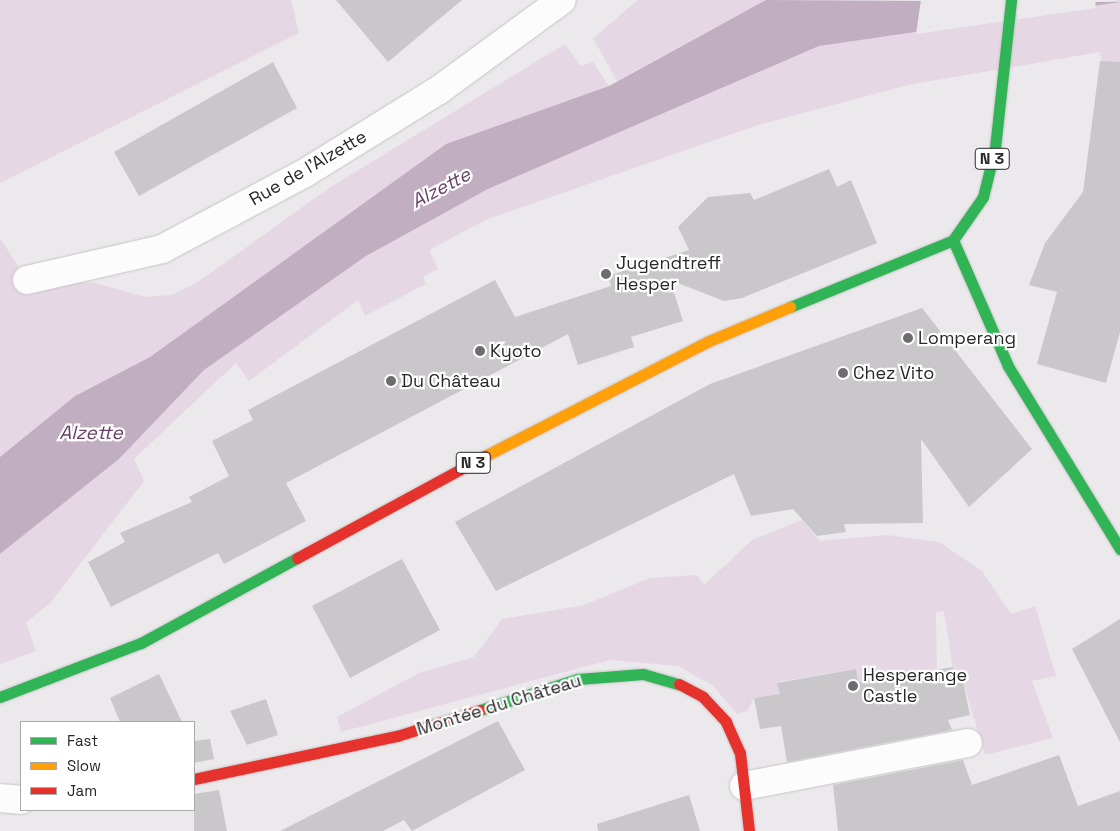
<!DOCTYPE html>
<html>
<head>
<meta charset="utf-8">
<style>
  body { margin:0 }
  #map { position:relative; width:1120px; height:831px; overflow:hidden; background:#ece9ec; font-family:"Space Grotesk",sans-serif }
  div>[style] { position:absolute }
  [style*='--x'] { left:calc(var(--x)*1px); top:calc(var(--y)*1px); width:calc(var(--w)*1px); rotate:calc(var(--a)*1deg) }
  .green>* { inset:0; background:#e6d7e5 }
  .water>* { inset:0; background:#c1aec1 }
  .pier>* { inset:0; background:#ece9ec }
  .building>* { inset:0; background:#c9c7c9 }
  .roads { filter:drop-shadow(0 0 1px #c6c4c6) drop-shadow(0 0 1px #c6c4c6) }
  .street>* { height:28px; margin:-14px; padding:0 14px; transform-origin:14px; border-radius:14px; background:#fcfcfc }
  .fast>* { height:11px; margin:-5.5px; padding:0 5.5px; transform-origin:5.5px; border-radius:5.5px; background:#30b455 }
  .slow>* { height:11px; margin:-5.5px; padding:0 5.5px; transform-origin:5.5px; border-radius:5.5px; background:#ff9f0a }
  .jam>* { height:11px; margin:-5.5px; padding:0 5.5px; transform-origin:5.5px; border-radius:5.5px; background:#e5322d }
  .dots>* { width:14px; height:14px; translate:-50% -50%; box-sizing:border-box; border:2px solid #fff; border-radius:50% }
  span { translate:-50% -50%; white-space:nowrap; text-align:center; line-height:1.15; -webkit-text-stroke:4.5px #fff; paint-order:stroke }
  .shield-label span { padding:1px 4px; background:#fff; border:1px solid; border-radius:4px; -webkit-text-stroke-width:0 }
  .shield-label { font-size:16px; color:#292729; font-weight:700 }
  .street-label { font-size:18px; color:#292729 }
  .poi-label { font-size:18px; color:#292729 }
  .left { translate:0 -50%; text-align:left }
  .water-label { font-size:19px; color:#674167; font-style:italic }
  .legend { position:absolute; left:20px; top:721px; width:175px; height:90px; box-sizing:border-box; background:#fff; border:1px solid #a9a9a9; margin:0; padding:6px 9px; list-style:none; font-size:15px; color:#292729 }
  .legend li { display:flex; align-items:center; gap:10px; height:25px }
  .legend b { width:25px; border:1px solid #a9a9a9 }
</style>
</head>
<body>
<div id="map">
  <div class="green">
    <div style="clip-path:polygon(0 0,291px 0,299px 33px,0 183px)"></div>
    <div style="clip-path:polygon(638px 0,766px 0,617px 81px,593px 38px)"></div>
    <div style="clip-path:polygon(1120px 0,1120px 68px,1102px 68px,1100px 52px,908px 85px,755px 126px,488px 219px,429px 250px,438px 269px,423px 277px,426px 284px,365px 316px,358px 300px,249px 381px,236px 363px,134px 459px,144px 481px,51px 602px,26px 623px,36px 651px,0 664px,0 554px,119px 459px,204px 370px,366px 256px,488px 189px,819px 46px)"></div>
    <div style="clip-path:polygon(565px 44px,581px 66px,593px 62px,609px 86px,446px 144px,150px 357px,75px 396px,0 457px,0 238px,27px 280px,95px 283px,145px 297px,172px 295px,198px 282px,329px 188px)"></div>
    <div style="clip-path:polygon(802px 520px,820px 541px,887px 535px,939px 542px,982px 571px,1011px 614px,1035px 606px,1056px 676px,1032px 681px,1053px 738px,985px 755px,963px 682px,955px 683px,944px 611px,936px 612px,937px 669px,858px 682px,855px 669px,778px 682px,780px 694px,754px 698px,747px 711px,737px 714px,713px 686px,678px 666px,610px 660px,341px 732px,337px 717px,419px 673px,474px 657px,502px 619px,584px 605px,650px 578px,697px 575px,704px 585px,752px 540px)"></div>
  </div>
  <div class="water">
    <div style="clip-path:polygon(766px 0,1120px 2px,819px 46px,488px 189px,366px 256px,204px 370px,119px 459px,0 554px,0 457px,75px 396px,150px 357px,446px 144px,609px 86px)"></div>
  </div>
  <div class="pier">
    <div style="clip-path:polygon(921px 0,1095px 0,1096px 8px,916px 34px)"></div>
  </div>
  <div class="building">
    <div style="clip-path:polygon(336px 0,462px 0,388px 62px)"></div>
    <div style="clip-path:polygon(1100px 61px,1120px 62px,1120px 332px,1106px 383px,1037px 364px,1057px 292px,1029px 285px,1045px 243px,1083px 192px)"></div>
    <div style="clip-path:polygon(273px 62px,297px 108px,139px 196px,114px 152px)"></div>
    <div style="clip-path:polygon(829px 169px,837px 187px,851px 180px,877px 243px,742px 298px,724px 301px,670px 280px,683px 321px,631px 337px,634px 347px,578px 365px,568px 334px,286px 483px,306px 521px,224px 564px,218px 553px,111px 607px,88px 562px,125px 542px,120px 533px,192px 502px,189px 497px,229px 476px,212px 441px,253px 420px,248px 410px,495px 280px,515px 317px,611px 286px,608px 276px,689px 250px,678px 227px,708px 197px,750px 193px,754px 200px)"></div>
    <div style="clip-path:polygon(922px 308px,1032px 449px,969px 507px,921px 439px,923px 523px,844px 524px,846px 532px,817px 536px,793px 509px,751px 516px,734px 474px,496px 591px,455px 522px,710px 384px)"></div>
    <div style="clip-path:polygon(402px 559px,440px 630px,350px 678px,312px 606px)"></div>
    <div style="clip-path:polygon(1120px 619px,1120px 742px,1072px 649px)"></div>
    <div style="clip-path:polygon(953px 667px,955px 683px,963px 682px,970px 715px,948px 720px,952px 730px,787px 762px,781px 726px,760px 729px,754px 698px,780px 694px,777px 683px,856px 669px,858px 682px)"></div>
    <div style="clip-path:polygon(159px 674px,182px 722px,120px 722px,110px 698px)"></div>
    <div style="clip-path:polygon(266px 699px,278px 735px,247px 745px,230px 711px)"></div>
    <div style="clip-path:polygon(498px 721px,525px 770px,412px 831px,404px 820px,383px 831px,280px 831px)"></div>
    <div style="clip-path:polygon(210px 739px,214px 759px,194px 763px,194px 741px)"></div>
    <div style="clip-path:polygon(1059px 755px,1078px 806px,1120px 791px,1120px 831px,838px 831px,833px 785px,963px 760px,972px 785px)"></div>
    <div style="clip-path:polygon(219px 790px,227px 831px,194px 831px,194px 794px)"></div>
    <div style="clip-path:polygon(689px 795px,700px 831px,598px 831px,597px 824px)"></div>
  </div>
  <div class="roads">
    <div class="street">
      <div style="--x:27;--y:280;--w:139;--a:-12.9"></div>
      <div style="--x:162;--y:249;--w:162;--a:-28"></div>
      <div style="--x:305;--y:173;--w:158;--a:-31.8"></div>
      <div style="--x:439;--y:90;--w:152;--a:-36.2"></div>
      <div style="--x:744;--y:786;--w:228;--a:-10.9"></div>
      <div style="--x:0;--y:798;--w:21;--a:5"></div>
    </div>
    <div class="fast">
      <div style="--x:953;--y:240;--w:137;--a:66.4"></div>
      <div style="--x:1008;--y:366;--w:215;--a:58.5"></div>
      <div style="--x:790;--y:307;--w:176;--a:-22.3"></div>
      <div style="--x:953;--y:240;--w:52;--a:-55.1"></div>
      <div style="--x:983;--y:197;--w:50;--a:-76.2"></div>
      <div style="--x:995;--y:148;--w:149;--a:-83.8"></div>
      <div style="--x:0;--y:697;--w:151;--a:-21"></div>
      <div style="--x:141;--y:643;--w:178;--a:-28.6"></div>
      <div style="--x:480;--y:710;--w:103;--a:-17.6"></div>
      <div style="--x:578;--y:679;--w:65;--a:-4.4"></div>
      <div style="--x:643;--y:674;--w:37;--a:16"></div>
    </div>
    <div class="slow">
      <div style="--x:485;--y:456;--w:252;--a:-27.2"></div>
      <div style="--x:709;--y:341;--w:88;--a:-22.8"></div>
    </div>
    <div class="jam">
      <div style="--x:297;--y:558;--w:214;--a:-28.5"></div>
      <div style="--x:679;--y:684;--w:27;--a:28"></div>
      <div style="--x:703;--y:697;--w:34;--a:47"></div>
      <div style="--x:726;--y:722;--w:34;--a:66"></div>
      <div style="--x:740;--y:753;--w:79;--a:83.4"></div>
      <div style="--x:194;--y:779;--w:208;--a:-12"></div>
      <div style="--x:397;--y:736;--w:87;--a:-17.4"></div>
    </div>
  </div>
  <div class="dots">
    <div style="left:606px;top:274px;background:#6d6b6d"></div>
    <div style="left:908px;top:338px;background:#6d6b6d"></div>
    <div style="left:480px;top:351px;background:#6d6b6d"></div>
    <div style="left:843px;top:373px;background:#6d6b6d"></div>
    <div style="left:391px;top:381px;background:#6d6b6d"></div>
    <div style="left:853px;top:686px;background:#6d6b6d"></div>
  </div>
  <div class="shield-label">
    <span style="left:992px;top:159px">N 3</span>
    <span style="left:473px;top:463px">N 3</span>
  </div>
  <div class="street-label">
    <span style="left:308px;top:168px;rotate:-30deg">Rue de l'Alzette</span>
    <span style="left:499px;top:705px;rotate:-17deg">Montée du Château</span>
  </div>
  <div class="poi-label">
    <span class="left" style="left:616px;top:274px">Jugendtreff<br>Hesper</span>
    <span class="left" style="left:918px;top:338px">Lomperang</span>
    <span class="left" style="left:490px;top:351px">Kyoto</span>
    <span class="left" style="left:853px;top:373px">Chez Vito</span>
    <span class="left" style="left:401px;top:381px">Du Château</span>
    <span class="left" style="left:863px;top:686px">Hesperange<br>Castle</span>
  </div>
  <div class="water-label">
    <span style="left:441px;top:188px;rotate:-28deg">Alzette</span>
    <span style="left:91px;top:433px">Alzette</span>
  </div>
  <ul class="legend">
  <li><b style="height:6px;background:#30b455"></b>Fast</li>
  <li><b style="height:6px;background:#ff9f0a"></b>Slow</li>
  <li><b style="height:6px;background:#e5322d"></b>Jam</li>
  </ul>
</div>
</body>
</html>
